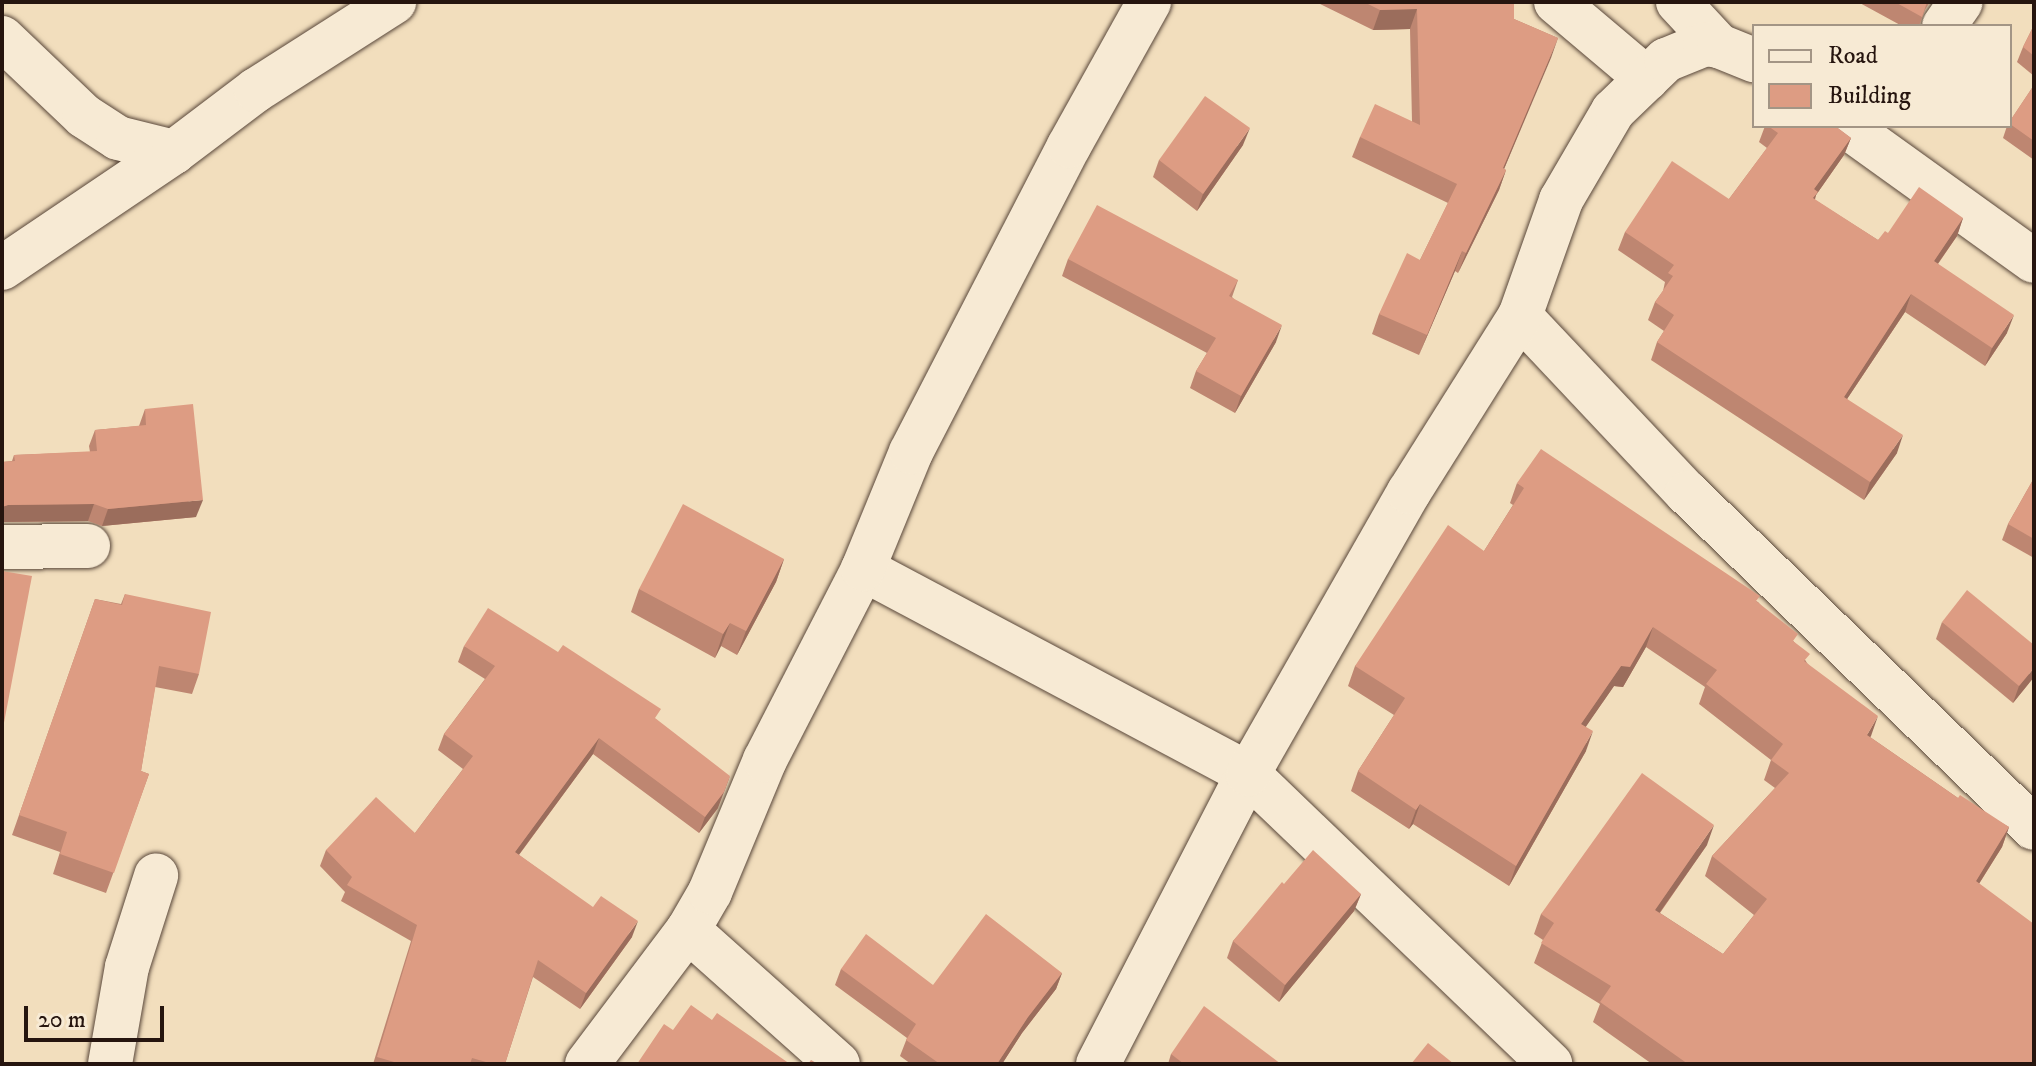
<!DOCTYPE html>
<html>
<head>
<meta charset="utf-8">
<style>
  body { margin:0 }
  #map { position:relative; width:2036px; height:1066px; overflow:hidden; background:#f2debd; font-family:"IM FELL DW Pica",serif }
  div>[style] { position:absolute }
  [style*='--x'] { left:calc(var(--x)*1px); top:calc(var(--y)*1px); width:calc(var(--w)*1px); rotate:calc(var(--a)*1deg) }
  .roads { filter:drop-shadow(0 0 2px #59473a) drop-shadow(0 0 2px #59473a) }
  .minor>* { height:44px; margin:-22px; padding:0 22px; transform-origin:22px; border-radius:22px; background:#f7ead4 }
  .wall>* { inset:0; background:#be8671 }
  .shaded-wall>* { inset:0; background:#9b6d5c }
  .building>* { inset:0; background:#dd9c83 }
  span { translate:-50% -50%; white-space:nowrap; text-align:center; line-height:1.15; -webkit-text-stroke:6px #f7ead4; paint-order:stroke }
  .frame { position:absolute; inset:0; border:4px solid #26150f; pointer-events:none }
  .legend { position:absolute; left:1752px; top:24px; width:260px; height:104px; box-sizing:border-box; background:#f7ead4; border:2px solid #a39585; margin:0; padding:10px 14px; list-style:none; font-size:24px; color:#26150f }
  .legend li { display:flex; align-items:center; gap:16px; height:40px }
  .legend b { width:40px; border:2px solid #a39585 }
  .scale { position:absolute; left:24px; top:1006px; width:140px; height:36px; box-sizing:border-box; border:4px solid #26150f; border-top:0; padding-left:10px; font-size:24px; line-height:28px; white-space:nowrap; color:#26150f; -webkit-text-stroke:6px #f7ead4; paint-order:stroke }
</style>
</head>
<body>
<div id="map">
  <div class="roads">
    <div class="minor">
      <div style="--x:1556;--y:2;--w:119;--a:40.2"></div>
      <div style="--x:1678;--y:2;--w:60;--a:47"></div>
      <div style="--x:1944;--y:26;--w:29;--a:-55"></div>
      <div style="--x:2;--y:38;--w:113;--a:43.6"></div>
      <div style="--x:84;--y:116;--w:40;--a:32.9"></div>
      <div style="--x:118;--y:138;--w:58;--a:14"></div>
      <div style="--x:1846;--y:126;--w:231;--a:35.7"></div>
      <div style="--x:2;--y:268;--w:207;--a:-34"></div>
      <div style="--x:174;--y:152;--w:103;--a:-37.1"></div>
      <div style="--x:256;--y:90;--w:164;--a:-32.5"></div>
      <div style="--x:1520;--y:316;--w:243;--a:46.7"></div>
      <div style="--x:1687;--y:493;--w:482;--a:44"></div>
      <div style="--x:2;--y:547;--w:86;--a:-0.7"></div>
      <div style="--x:863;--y:569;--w:436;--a:28"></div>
      <div style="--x:1248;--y:774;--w:419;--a:43.8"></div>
      <div style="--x:688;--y:930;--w:201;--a:41.8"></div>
      <div style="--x:110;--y:1064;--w:98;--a:-80.1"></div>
      <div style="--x:127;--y:967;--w:96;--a:-72.3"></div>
      <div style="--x:587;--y:1064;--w:168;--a:-53"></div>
      <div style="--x:688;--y:930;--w:44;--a:-59.9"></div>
      <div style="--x:710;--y:892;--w:143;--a:-67.4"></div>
      <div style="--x:765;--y:760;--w:215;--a:-62.8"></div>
      <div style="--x:863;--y:569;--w:126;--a:-67.7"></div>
      <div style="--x:911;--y:452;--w:344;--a:-62.7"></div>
      <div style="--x:1069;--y:146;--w:165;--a:-60.9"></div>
      <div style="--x:1098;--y:1064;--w:326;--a:-62.7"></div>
      <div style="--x:1248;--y:774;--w:325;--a:-60.3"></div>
      <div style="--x:1409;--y:492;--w:208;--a:-57.8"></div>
      <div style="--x:1520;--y:316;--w:123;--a:-70.5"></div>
      <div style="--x:1561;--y:200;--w:103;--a:-59.7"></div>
      <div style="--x:1613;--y:111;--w:74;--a:-43.9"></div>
      <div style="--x:1666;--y:60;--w:42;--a:-22.3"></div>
      <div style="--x:1705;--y:44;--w:14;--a:8"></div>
      <div style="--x:1719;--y:46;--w:38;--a:22"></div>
    </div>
  </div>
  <div class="wall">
    <div style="clip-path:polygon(1316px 2px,1514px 2px,1514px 19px,1558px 38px,1504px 169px,1506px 170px,1499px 190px,1458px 273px,1455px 271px,1419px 355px,1372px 334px,1379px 314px,1420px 260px,1448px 203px,1352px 157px,1360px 137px,1412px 122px,1410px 29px,1373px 30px)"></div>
    <div style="clip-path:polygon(1858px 2px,1930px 2px,1925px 10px,1919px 26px,1902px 26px)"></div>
    <div style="clip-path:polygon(2034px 25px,2034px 76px,2017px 62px,2023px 47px)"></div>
    <div style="clip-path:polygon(2034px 85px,2034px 160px,2003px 138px,2007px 126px,2010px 126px,2010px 121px)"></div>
    <div style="clip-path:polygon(1765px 126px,1835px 126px,1851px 138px,1844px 155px,1816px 195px,1815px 200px,1878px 240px,1888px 233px,1963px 218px,1957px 236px,1938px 264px,2007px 333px,1985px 366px,1905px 312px,1847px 399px,1897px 453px,1864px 500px,1651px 360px,1657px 342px,1664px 331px,1648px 320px,1655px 302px,1663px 291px,1665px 282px,1618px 250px,1625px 232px,1729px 199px,1767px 148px,1759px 142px)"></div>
    <div style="clip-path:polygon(1243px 145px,1197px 211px,1153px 177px,1159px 160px)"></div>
    <div style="clip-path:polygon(1068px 259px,1238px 280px,1232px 297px,1276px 342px,1235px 413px,1190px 388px,1196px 371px,1207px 353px,1062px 276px)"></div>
    <div style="clip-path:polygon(145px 409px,196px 517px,102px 526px,88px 521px,2px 522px,2px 462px,12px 461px,14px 455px,90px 452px,89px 446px,95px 430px,139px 426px)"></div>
    <div style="clip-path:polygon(2034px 478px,2034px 558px,2002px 540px,2008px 524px)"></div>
    <div style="clip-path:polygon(1517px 483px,1758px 602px,1795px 643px,1807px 663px,1870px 737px,1958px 798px,2009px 827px,2002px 847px,1979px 884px,2034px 1064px,1652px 1064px,1593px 1022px,1600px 1004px,1534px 963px,1543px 940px,1534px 934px,1541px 914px,1707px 845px,1660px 913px,1723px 954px,1754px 915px,1705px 876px,1712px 856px,1775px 788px,1764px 780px,1771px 760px,1699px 704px,1705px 687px,1646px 647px,1623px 687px,1614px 686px,1585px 727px,1586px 751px,1509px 886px,1413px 824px,1409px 829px,1351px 791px,1358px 771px,1394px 715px,1348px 686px,1355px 666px,1484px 551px,1513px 505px,1510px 503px)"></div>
    <div style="clip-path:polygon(784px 559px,776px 582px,737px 655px,721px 646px,715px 658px,631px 612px,639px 589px)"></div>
    <div style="clip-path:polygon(125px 594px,199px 674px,192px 694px,155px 687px,141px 771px,149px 774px,106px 893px,53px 874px,60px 852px,12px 835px,95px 599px,121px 604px)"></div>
    <div style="clip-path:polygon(1942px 622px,2034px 677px,2013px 703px,1936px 639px)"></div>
    <div style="clip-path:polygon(464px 646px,657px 720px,718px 808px,699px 833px,593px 754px,519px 855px,632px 937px,580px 1009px,533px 977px,505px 1064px,373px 1064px,411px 941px,341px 901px,345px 892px,320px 866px,326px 850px,415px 833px,463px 769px,438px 750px,444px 734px,485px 679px,458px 662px)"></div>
    <div style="clip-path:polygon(1284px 884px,1361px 894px,1354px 911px,1279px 1002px,1227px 958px,1233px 941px)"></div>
    <div style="clip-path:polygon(841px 969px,933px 985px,1062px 973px,1056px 989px,1022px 1033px,1002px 1064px,911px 1064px,900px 1056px,907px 1038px,835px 985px)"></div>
    <div style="clip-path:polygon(1171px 1054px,1281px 1064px,1168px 1064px)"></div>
  </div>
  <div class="shaded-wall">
    <div style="clip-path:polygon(1417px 9px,1410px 29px,1373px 30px,1380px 10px)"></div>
    <div style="clip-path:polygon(1558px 38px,1551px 58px,1496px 188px,1503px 168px)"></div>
    <div style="clip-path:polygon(1250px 128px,1243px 145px,1197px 211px,1203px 194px)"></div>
    <div style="clip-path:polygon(1851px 138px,1844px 155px,1816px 195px,1811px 210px,1814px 189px)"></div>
    <div style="clip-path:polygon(1506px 170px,1499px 190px,1458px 273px,1466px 253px)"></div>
    <div style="clip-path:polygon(1963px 218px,1957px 236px,1927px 279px,1934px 261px)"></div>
    <div style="clip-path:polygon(1462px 251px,1455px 271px,1419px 355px,1427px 335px)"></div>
    <div style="clip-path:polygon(1911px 294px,1905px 312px,1837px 414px,1844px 397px)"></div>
    <div style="clip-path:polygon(2014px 315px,2007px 333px,1985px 366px,1992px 348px)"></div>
    <div style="clip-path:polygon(1282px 325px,1276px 342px,1235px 413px,1241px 396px)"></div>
    <div style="clip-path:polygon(1903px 435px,1897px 453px,1864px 500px,1870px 482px)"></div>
    <div style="clip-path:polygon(203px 500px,196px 517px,102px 526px,108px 509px)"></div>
    <div style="clip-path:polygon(94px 504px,88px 521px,2px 522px,2px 507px,8px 505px)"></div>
    <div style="clip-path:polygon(784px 559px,776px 582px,737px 655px,746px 631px)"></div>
    <div style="clip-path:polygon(730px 623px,721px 646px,715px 658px,723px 634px)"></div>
    <div style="clip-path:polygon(1653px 627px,1646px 647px,1623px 687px,1614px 686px,1574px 744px,1581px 724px,1621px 666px)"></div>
    <div style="clip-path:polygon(2034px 668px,2034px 677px,2013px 703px,2019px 686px)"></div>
    <div style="clip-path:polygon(1878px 716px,1871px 736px,1859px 755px,1867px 735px)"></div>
    <div style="clip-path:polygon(1593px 731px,1586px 751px,1509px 886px,1516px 866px)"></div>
    <div style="clip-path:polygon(599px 738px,593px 754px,509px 868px,515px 852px)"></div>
    <div style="clip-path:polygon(730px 776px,718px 808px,699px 833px,705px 817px)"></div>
    <div style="clip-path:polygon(1420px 804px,1413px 824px,1409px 829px,1416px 810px)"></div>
    <div style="clip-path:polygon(1714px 825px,1707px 845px,1648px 929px,1655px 910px)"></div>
    <div style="clip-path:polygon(2009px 827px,2002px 847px,1968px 901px,1976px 881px)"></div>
    <div style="clip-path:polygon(1361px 894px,1354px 911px,1279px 1002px,1285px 985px)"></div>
    <div style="clip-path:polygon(638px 921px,632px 937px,580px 1009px,586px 993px)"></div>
    <div style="clip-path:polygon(1062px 973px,1056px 989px,1022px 1033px,1002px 1064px,997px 1064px,1028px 1017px)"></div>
  </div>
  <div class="building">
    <div style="clip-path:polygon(1364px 2px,1514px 2px,1514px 19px,1558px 38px,1503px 168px,1506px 170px,1466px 253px,1462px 251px,1427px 335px,1379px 314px,1407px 253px,1420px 260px,1457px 184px,1360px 137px,1375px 104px,1420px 125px,1417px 9px,1380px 10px)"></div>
    <div style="clip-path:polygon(1895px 2px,1927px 2px,1922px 17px)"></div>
    <div style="clip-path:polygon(2034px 25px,2034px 56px,2023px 47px)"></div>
    <div style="clip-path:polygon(2034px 85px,2034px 141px,2010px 124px,2010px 121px)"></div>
    <div style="clip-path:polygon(1205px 96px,1250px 128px,1203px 194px,1159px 160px)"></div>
    <div style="clip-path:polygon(1768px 126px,1835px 126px,1851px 138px,1814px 189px,1818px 192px,1813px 198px,1878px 240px,1885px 231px,1888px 233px,1919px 187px,1963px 218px,1934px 261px,2014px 315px,1992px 348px,1911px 294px,1844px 397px,1903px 435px,1870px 482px,1657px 342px,1674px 315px,1655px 302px,1673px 276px,1668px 273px,1674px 265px,1625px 232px,1672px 161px,1729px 199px,1778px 133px)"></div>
    <div style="clip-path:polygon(1097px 205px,1238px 280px,1229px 296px,1282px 325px,1241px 396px,1196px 371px,1216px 338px,1068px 259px)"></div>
    <div style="clip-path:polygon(193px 404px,203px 500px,108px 509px,94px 504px,8px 505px,2px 507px,2px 462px,15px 461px,14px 455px,97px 451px,95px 430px,146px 425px,145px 409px)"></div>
    <div style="clip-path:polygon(1541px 449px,1760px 596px,1756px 601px,1798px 634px,1793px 641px,1810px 654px,1804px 661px,1878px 716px,1867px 735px,1958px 798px,1960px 795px,2009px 827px,1976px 881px,2034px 924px,2034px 1064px,1688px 1064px,1600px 1002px,1611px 986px,1541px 943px,1554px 923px,1541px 914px,1642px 773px,1714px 825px,1655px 910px,1723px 954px,1767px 899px,1712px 856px,1789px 773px,1771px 760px,1783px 744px,1706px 684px,1717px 670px,1653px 627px,1630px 667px,1621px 666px,1581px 724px,1593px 731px,1516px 866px,1420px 804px,1416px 810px,1358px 771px,1405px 698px,1355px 666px,1448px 525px,1484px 551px,1524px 488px,1517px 483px)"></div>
    <div style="clip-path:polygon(2034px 478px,2034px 539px,2008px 524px)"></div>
    <div style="clip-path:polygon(683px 504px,784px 559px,746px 631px,730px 623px,723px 634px,639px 589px)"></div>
    <div style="clip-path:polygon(2px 571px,32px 576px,2px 733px)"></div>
    <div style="clip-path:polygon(1967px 590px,2034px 645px,2034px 668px,2019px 686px,1942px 622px)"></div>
    <div style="clip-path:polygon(125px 594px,211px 612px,199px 674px,159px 666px,141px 771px,149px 774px,114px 873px,60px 854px,67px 832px,19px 815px,95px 599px,122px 605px)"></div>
    <div style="clip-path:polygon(488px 608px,558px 652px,563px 645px,661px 709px,655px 718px,730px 776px,724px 792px,705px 817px,599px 738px,515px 852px,593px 907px,601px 896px,638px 921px,586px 993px,538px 960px,505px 1064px,493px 1064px,472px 1058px,470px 1064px,401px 1064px,377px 1057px,417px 925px,347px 885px,352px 877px,326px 850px,376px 797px,415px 833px,473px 756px,444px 734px,495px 666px,464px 646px)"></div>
    <div style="clip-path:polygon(1313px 850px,1361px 894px,1285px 985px,1233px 941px,1282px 882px,1284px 884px)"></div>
    <div style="clip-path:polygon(986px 914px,1062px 973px,1028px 1017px,997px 1064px,940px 1064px,906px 1040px,916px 1024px,841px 969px,866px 934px,933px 985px)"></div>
    <div style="clip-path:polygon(691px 1005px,712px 1020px,717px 1013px,790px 1064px,637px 1064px,664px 1024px,673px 1030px)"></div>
    <div style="clip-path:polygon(1204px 1006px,1281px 1064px,1184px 1064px,1171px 1054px)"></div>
    <div style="clip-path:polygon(1428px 1043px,1454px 1064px,1411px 1064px)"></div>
    <div style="clip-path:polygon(811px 1060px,818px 1064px,808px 1064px)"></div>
  </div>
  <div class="frame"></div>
  <ul class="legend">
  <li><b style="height:10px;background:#f7ead4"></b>Road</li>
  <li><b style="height:22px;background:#dd9c83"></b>Building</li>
  </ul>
  <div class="scale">20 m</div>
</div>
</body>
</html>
